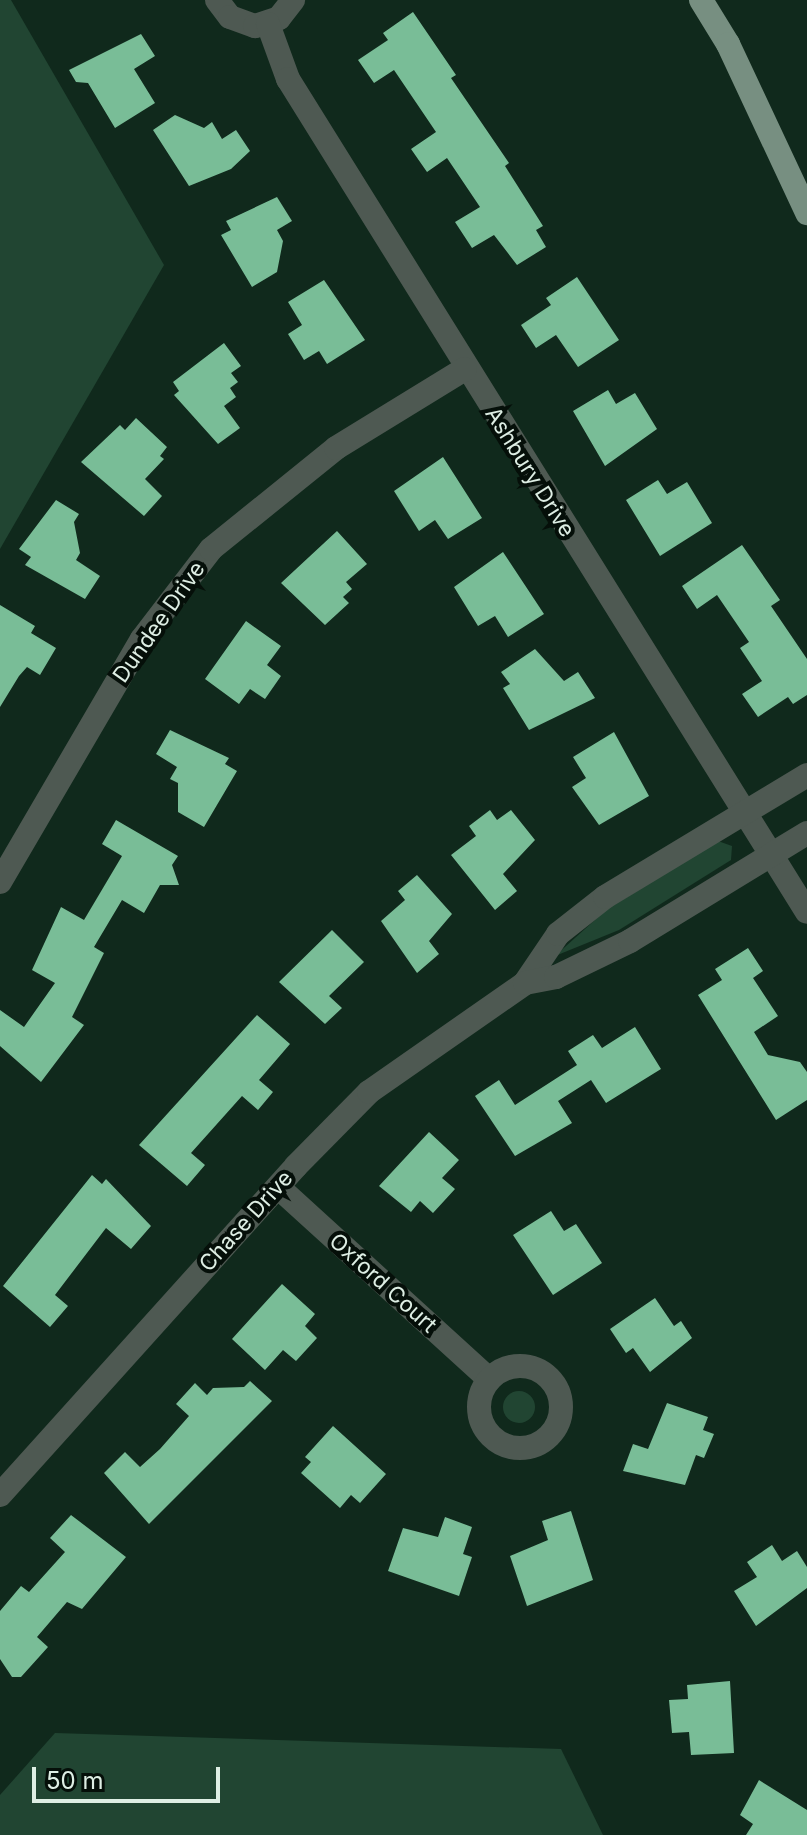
<!DOCTYPE html>
<html>
<head>
<meta charset="utf-8">
<style>
  body { margin:0 }
  #map { position:relative; width:807px; height:1835px; overflow:hidden; background:#10291c; font-family:Inter,sans-serif }
  div>[style] { position:absolute }
  [style*='--x'] { left:calc(var(--x)*1px); top:calc(var(--y)*1px); width:calc(var(--w)*1px); rotate:calc(var(--a)*1deg) }
  .green>* { inset:0; background:#214532 }
  .round { border-radius:50% }
  .building>* { inset:0; background:#79bd97 }
  .minor>* { height:24px; margin:-12px; padding:0 12px; transform-origin:12px; border-radius:12px; background:#4e5952 }
  .minor>.ring { margin:-12px; padding:0; box-sizing:content-box; background:none; border:24px solid #4e5952; border-radius:50% }
  .major>* { height:24px; margin:-12px; padding:0 12px; transform-origin:12px; border-radius:12px; background:#778f81 }
  span { translate:-50% -50%; white-space:nowrap; text-align:center; line-height:1.15; -webkit-text-stroke:8px #050f09; paint-order:stroke }
  .street-label { font-size:22px; color:#deeee4 }
  .scale { position:absolute; left:32px; top:1767px; width:188px; height:36px; box-sizing:border-box; border:4px solid #deeee4; border-top:0; padding-left:10px; font-size:24px; line-height:28px; white-space:nowrap; color:#deeee4; -webkit-text-stroke:6px #050f09; paint-order:stroke }
</style>
</head>
<body>
<div id="map">
  <div class="green">
    <div style="clip-path:polygon(0 0,11px 0,164px 265px,0 549px)"></div>
    <div style="clip-path:polygon(718px 841px,732px 846px,731px 860px,619px 930px,555px 956px,606px 910px)"></div>
    <div class="round" style="left:503px;top:1391px;width:32px;height:32px"></div>
    <div style="clip-path:polygon(55px 1733px,561px 1749px,603px 1835px,0 1835px,0 1795px)"></div>
  </div>
  <div class="building">
    <div style="clip-path:polygon(413px 12px,456px 75px,451px 78px,509px 163px,505px 166px,543px 226px,536px 230px,546px 247px,517px 265px,494px 235px,472px 248px,455px 222px,480px 207px,447px 158px,427px 172px,411px 149px,436px 132px,394px 70px,374px 83px,358px 60px,388px 40px,383px 33px)"></div>
    <div style="clip-path:polygon(141px 34px,155px 56px,134px 69px,155px 103px,115px 128px,88px 83px,76px 82px,69px 70px)"></div>
    <div style="clip-path:polygon(175px 115px,204px 128px,212px 122px,222px 139px,236px 130px,250px 151px,231px 169px,189px 186px,153px 130px)"></div>
    <div style="clip-path:polygon(277px 197px,292px 221px,277px 230px,283px 241px,277px 272px,252px 287px,221px 235px,231px 230px,226px 221px)"></div>
    <div style="clip-path:polygon(577px 277px,619px 340px,578px 367px,556px 335px,536px 348px,521px 325px,551px 305px,546px 298px)"></div>
    <div style="clip-path:polygon(324px 280px,365px 340px,327px 364px,319px 351px,304px 360px,288px 334px,302px 325px,288px 302px)"></div>
    <div style="clip-path:polygon(224px 343px,241px 366px,231px 373px,238px 382px,230px 388px,236px 397px,224px 406px,240px 428px,218px 444px,174px 395px,179px 391px,173px 382px)"></div>
    <div style="clip-path:polygon(608px 390px,616px 404px,635px 393px,657px 429px,605px 466px,573px 411px)"></div>
    <div style="clip-path:polygon(136px 418px,167px 447px,160px 456px,164px 459px,145px 479px,162px 496px,144px 516px,81px 462px,120px 425px,125px 430px)"></div>
    <div style="clip-path:polygon(443px 457px,482px 518px,448px 539px,435px 520px,419px 531px,394px 491px)"></div>
    <div style="clip-path:polygon(658px 480px,667px 494px,687px 482px,712px 523px,660px 556px,626px 500px)"></div>
    <div style="clip-path:polygon(56px 500px,79px 514px,74px 522px,80px 553px,76px 560px,100px 576px,85px 599px,25px 565px,31px 557px,19px 549px)"></div>
    <div style="clip-path:polygon(337px 531px,367px 564px,346px 582px,352px 589px,343px 597px,349px 603px,325px 625px,281px 583px)"></div>
    <div style="clip-path:polygon(742px 545px,780px 600px,771px 606px,807px 659px,807px 695px,793px 704px,788px 697px,758px 717px,742px 694px,762px 681px,740px 648px,749px 642px,717px 595px,697px 609px,682px 586px)"></div>
    <div style="clip-path:polygon(503px 552px,544px 614px,508px 637px,495px 616px,478px 626px,454px 587px)"></div>
    <div style="clip-path:polygon(0 605px,35px 626px,31px 633px,56px 648px,40px 675px,27px 667px,19px 676px,0 707px)"></div>
    <div style="clip-path:polygon(246px 621px,281px 646px,267px 665px,281px 676px,265px 699px,250px 689px,239px 704px,205px 679px)"></div>
    <div style="clip-path:polygon(535px 649px,564px 681px,578px 672px,595px 698px,529px 730px,503px 688px,510px 684px,501px 672px)"></div>
    <div style="clip-path:polygon(170px 730px,229px 758px,225px 764px,237px 771px,204px 827px,178px 812px,178px 783px,170px 779px,177px 767px,156px 754px)"></div>
    <div style="clip-path:polygon(614px 732px,649px 796px,599px 825px,572px 787px,586px 778px,573px 757px)"></div>
    <div style="clip-path:polygon(490px 810px,497px 820px,511px 810px,535px 840px,503px 874px,517px 891px,495px 910px,451px 855px,476px 836px,469px 826px)"></div>
    <div style="clip-path:polygon(116px 820px,178px 856px,172px 865px,179px 885px,160px 885px,144px 913px,122px 900px,94px 947px,104px 953px,72px 1017px,84px 1025px,41px 1082px,0 1046px,0 1010px,24px 1027px,55px 983px,32px 970px,61px 907px,84px 920px,122px 856px,102px 844px)"></div>
    <div style="clip-path:polygon(417px 875px,452px 914px,429px 941px,439px 954px,417px 973px,381px 921px,405px 900px,398px 891px)"></div>
    <div style="clip-path:polygon(332px 930px,364px 962px,329px 996px,342px 1008px,325px 1024px,279px 982px)"></div>
    <div style="clip-path:polygon(748px 948px,763px 971px,753px 978px,778px 1016px,754px 1032px,768px 1055px,800px 1062px,807px 1072px,807px 1100px,776px 1120px,698px 995px,722px 980px,715px 969px)"></div>
    <div style="clip-path:polygon(257px 1015px,290px 1044px,259px 1080px,273px 1092px,258px 1110px,242px 1096px,191px 1153px,205px 1165px,187px 1186px,139px 1145px)"></div>
    <div style="clip-path:polygon(635px 1027px,661px 1069px,606px 1103px,591px 1080px,558px 1101px,572px 1123px,515px 1156px,475px 1096px,499px 1080px,515px 1105px,577px 1065px,568px 1051px,593px 1035px,602px 1048px)"></div>
    <div style="clip-path:polygon(429px 1132px,459px 1160px,442px 1178px,455px 1189px,433px 1213px,420px 1201px,411px 1212px,379px 1186px)"></div>
    <div style="clip-path:polygon(92px 1175px,102px 1184px,106px 1179px,151px 1226px,131px 1249px,106px 1228px,55px 1295px,68px 1306px,50px 1327px,3px 1286px)"></div>
    <div style="clip-path:polygon(551px 1211px,564px 1231px,576px 1224px,602px 1263px,553px 1295px,513px 1235px)"></div>
    <div style="clip-path:polygon(282px 1284px,315px 1314px,305px 1326px,317px 1338px,296px 1361px,283px 1350px,265px 1370px,232px 1339px)"></div>
    <div style="clip-path:polygon(655px 1298px,674px 1326px,681px 1321px,692px 1338px,650px 1372px,633px 1348px,626px 1353px,610px 1329px)"></div>
    <div style="clip-path:polygon(250px 1381px,272px 1401px,149px 1524px,104px 1473px,125px 1452px,140px 1467px,160px 1449px,189px 1416px,176px 1404px,195px 1383px,207px 1395px,213px 1388px,244px 1387px)"></div>
    <div style="clip-path:polygon(667px 1403px,708px 1417px,703px 1430px,714px 1434px,704px 1458px,696px 1455px,685px 1485px,623px 1471px,633px 1444px,648px 1449px)"></div>
    <div style="clip-path:polygon(333px 1426px,386px 1474px,360px 1503px,351px 1495px,340px 1508px,301px 1473px,311px 1462px,305px 1457px)"></div>
    <div style="clip-path:polygon(571px 1511px,593px 1580px,527px 1606px,510px 1556px,548px 1540px,542px 1521px)"></div>
    <div style="clip-path:polygon(71px 1515px,126px 1557px,82px 1609px,67px 1602px,37px 1637px,48px 1647px,21px 1677px,12px 1677px,0 1659px,0 1611px,21px 1586px,29px 1592px,65px 1552px,50px 1538px)"></div>
    <div style="clip-path:polygon(445px 1517px,472px 1527px,463px 1554px,472px 1557px,459px 1596px,388px 1571px,403px 1528px,438px 1537px)"></div>
    <div style="clip-path:polygon(772px 1545px,782px 1561px,797px 1551px,807px 1567px,807px 1588px,756px 1626px,734px 1591px,757px 1577px,747px 1562px)"></div>
    <div style="clip-path:polygon(730px 1681px,734px 1753px,691px 1755px,689px 1732px,672px 1733px,669px 1700px,688px 1699px,687px 1685px)"></div>
    <div style="clip-path:polygon(759px 1780px,807px 1810px,807px 1835px,746px 1835px,753px 1824px,740px 1815px)"></div>
  </div>
  <div class="minor">
    <div style="--x:217;--y:0;--w:21;--a:53"></div>
    <div style="--x:230;--y:17;--w:27;--a:20"></div>
    <div style="--x:255;--y:26;--w:25;--a:-18"></div>
    <div style="--x:279;--y:18;--w:23;--a:-52"></div>
    <div style="--x:268;--y:24;--w:59;--a:70"></div>
    <div style="--x:288;--y:79;--w:981;--a:58.08"></div>
    <div style="--x:0;--y:882;--w:281;--a:-59.7"></div>
    <div style="--x:142;--y:639;--w:113;--a:-52.5"></div>
    <div style="--x:211;--y:549;--w:161;--a:-38.9"></div>
    <div style="--x:336;--y:448;--w:151;--a:-31.5"></div>
    <div style="--x:525;--y:983;--w:59;--a:-56"></div>
    <div style="--x:558;--y:934;--w:60;--a:-38.2"></div>
    <div style="--x:605;--y:897;--w:236;--a:-31.1"></div>
    <div style="--x:278;--y:1187;--w:285;--a:42.3"></div>
    <div class="ring" style="left:479px;top:1366px;width:58px;height:58px"></div>
    <div style="--x:0;--y:1495;--w:443;--a:-48"></div>
    <div style="--x:296;--y:1166;--w:104;--a:-45.4"></div>
    <div style="--x:369;--y:1092;--w:190;--a:-34.9"></div>
    <div style="--x:525;--y:983;--w:32;--a:-11"></div>
    <div style="--x:556;--y:977;--w:82;--a:-25.9"></div>
    <div style="--x:630;--y:941;--w:207;--a:-31.4"></div>
  </div>
  <div class="major">
    <div style="--x:701;--y:0;--w:52;--a:58.5"></div>
    <div style="--x:728;--y:44;--w:187;--a:64.9"></div>
  </div>
  <div class="street-label">
    <span style="left:530px;top:472px;rotate:58deg">Ashbury Drive</span>
    <span style="left:159px;top:622px;rotate:-55deg">Dundee Drive</span>
    <span style="left:246px;top:1221px;rotate:-48deg">Chase Drive</span>
    <span style="left:383px;top:1283px;rotate:42deg">Oxford Court</span>
  </div>
  <div class="scale">50 m</div>
</div>
</body>
</html>
